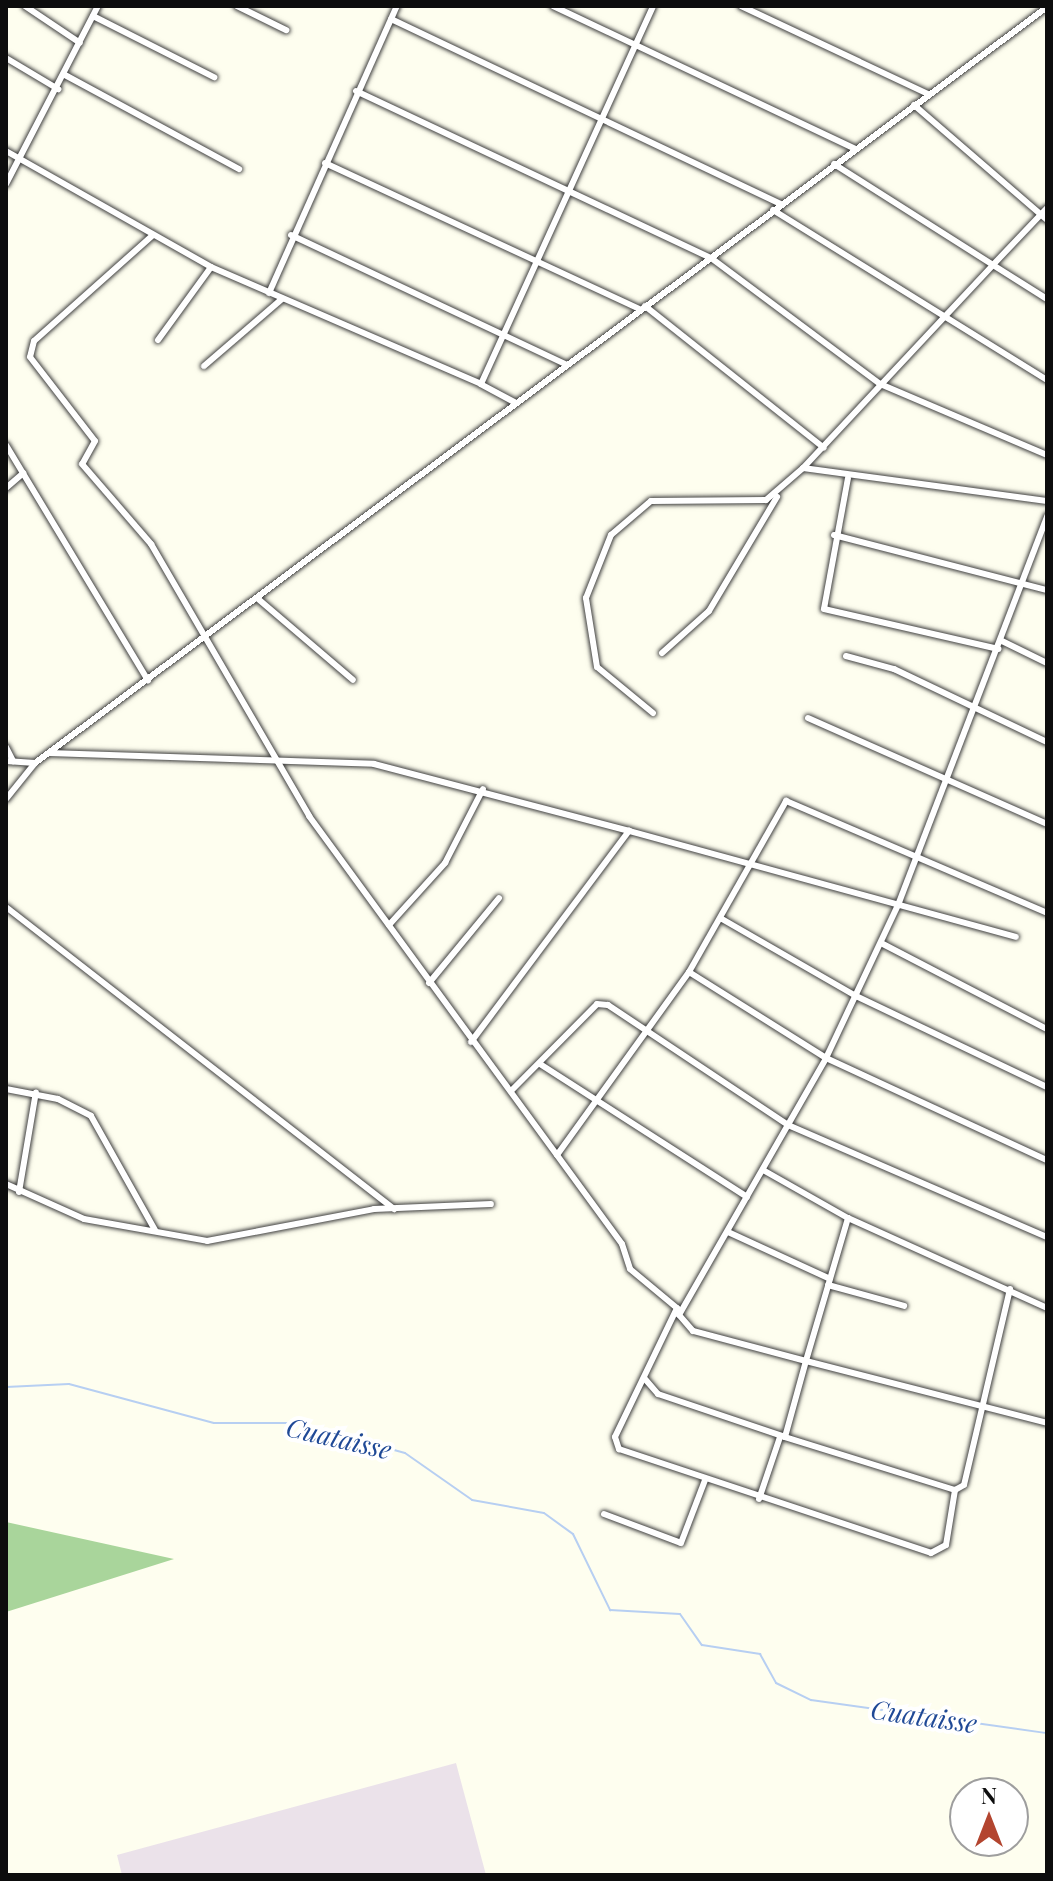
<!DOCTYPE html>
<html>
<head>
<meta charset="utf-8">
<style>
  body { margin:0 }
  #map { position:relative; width:1053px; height:1881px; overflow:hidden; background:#fefeef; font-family:"Playfair Display",serif }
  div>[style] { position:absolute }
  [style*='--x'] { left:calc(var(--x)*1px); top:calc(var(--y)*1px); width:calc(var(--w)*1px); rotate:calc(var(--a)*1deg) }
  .industrial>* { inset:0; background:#ebe2ea }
  .forest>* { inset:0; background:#a9d59b }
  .stream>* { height:2px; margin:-1px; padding:0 1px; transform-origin:1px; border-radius:1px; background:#b7cff2 }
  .roads { filter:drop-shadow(0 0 2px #404040) drop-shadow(0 0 2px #404040) }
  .minor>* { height:6px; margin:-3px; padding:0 3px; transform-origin:3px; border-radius:3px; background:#fff }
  span { translate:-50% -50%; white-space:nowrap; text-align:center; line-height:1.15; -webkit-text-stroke:8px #fff; paint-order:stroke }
  .water-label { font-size:26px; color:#1f4996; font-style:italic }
  .frame { position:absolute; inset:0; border:8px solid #0d0d0d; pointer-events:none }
  .north { position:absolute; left:949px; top:1777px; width:80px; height:80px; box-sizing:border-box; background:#fff; border:2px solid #9e9e9e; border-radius:50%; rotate:0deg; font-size:22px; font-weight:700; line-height:32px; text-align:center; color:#0d0d0d }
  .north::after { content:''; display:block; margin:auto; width:28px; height:36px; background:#b3452f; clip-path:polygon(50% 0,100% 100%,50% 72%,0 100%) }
</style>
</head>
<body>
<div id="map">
  <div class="industrial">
    <div style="clip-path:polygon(456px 1763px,486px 1875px,122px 1875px,117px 1855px)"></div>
  </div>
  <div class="forest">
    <div style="clip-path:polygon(6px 1522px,174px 1559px,6px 1612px)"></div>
  </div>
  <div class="stream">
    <div style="--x:6;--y:1387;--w:63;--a:-2.7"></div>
    <div style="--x:69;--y:1384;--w:150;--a:15.1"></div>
    <div style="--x:214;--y:1423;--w:83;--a:0"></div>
    <div style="--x:297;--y:1423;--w:112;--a:15.5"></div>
    <div style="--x:405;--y:1453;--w:82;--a:35"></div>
    <div style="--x:472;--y:1500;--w:73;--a:10.2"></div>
    <div style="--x:544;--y:1513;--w:36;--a:36"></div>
    <div style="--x:573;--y:1534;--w:85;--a:64"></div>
    <div style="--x:610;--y:1610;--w:70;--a:3.3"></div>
    <div style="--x:680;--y:1614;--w:38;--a:55"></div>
    <div style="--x:702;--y:1645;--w:59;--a:8.8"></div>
    <div style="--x:760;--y:1654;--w:33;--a:61"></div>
    <div style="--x:776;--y:1683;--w:39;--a:26"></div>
    <div style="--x:811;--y:1700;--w:238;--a:8"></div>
  </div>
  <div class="roads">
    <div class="minor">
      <div style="--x:25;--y:6;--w:66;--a:33.9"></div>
      <div style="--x:237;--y:6;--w:55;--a:26.1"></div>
      <div style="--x:553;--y:6;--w:334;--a:25.3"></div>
      <div style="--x:741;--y:6;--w:207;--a:25.2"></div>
      <div style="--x:93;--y:16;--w:136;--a:26.8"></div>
      <div style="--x:391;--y:19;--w:432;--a:25.4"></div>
      <div style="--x:6;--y:58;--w:61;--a:30.8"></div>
      <div style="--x:65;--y:75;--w:198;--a:28.4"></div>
      <div style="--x:356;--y:91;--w:392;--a:25.2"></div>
      <div style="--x:711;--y:258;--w:211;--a:36.7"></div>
      <div style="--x:880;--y:384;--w:181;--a:23"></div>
      <div style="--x:914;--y:105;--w:176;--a:40.8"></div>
      <div style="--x:6;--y:151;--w:236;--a:29.5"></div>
      <div style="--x:211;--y:267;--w:294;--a:23.4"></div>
      <div style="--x:325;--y:163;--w:347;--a:24.9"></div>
      <div style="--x:834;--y:164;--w:188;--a:32.4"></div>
      <div style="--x:993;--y:265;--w:278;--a:133.1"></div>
      <div style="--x:803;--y:468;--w:246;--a:7.7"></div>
      <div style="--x:6;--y:184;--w:200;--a:-62.7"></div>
      <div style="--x:1047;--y:208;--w:79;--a:133.5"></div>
      <div style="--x:993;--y:265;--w:64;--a:32.2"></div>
      <div style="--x:773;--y:210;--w:322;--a:31.8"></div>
      <div style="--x:153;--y:235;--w:159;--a:138.3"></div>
      <div style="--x:34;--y:341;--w:16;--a:104"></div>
      <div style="--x:30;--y:357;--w:106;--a:52.3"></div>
      <div style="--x:95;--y:441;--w:26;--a:119"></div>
      <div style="--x:82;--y:464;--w:106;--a:49.2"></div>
      <div style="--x:151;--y:544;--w:315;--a:59.8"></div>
      <div style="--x:309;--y:816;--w:530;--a:53.82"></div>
      <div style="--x:622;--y:1244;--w:26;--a:72"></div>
      <div style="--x:630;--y:1269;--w:61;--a:39.7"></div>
      <div style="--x:677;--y:1308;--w:143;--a:115.7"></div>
      <div style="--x:615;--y:1437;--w:13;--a:72"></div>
      <div style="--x:619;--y:1449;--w:329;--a:18.4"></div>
      <div style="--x:931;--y:1553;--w:17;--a:-28"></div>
      <div style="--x:946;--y:1545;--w:56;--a:-80.7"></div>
      <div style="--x:291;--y:235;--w:305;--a:25.2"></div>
      <div style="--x:269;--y:293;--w:314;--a:-66"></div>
      <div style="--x:645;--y:306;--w:228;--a:38.4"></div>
      <div style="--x:158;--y:340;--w:90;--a:-54"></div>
      <div style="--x:204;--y:366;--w:103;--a:-40.7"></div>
      <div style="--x:516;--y:403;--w:40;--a:-152"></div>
      <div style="--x:481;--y:384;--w:415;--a:-65.5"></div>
      <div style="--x:6;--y:445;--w:275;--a:58.9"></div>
      <div style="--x:848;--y:478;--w:133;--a:100.4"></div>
      <div style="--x:824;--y:609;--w:179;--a:12.9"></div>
      <div style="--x:6;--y:488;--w:23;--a:-41"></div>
      <div style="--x:834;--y:535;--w:220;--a:14.5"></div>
      <div style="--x:257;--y:598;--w:126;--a:40.5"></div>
      <div style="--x:1002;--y:641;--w:50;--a:26.1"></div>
      <div style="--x:662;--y:653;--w:63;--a:-41.8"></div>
      <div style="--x:709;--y:611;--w:133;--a:-59.2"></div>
      <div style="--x:846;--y:656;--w:50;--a:15.2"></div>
      <div style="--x:894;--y:669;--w:170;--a:25.5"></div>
      <div style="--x:653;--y:713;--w:72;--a:-140.6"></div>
      <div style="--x:597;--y:667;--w:70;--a:-99.1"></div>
      <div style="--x:586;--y:598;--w:68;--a:-68.4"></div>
      <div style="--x:611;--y:535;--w:52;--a:-40.4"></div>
      <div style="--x:651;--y:501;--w:115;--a:-0.5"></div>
      <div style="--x:766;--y:500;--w:49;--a:-40.9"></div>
      <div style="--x:808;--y:718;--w:261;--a:23.9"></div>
      <div style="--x:6;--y:747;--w:16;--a:63"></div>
      <div style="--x:49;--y:753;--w:325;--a:1.9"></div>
      <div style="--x:374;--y:764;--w:264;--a:14.7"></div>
      <div style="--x:6;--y:761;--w:29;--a:4"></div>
      <div style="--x:6;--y:799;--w:46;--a:-51.1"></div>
      <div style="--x:35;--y:763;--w:1263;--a:-36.76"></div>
      <div style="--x:6;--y:907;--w:492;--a:37.9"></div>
      <div style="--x:722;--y:919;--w:155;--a:29.9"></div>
      <div style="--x:856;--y:996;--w:212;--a:25.5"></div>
      <div style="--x:389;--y:925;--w:84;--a:-47.9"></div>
      <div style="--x:445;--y:863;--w:83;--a:-62.8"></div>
      <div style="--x:881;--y:943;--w:187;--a:27.4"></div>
      <div style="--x:689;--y:972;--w:162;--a:32.1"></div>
      <div style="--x:826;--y:1058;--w:243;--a:24.8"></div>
      <div style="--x:429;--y:983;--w:110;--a:-50.5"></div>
      <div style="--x:471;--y:1042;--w:264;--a:-53.2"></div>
      <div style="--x:629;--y:831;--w:401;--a:15.3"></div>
      <div style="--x:540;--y:1064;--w:246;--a:32.7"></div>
      <div style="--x:6;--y:1089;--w:53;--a:10.9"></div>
      <div style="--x:58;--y:1099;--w:37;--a:27"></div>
      <div style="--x:91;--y:1116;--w:131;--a:60.7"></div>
      <div style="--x:511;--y:1091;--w:122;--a:-45.3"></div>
      <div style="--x:597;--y:1004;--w:11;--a:5"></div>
      <div style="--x:608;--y:1005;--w:216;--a:33.7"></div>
      <div style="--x:788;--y:1125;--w:282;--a:23.4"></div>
      <div style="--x:557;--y:1155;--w:226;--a:-54.2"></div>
      <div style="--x:689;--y:972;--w:197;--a:-60.4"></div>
      <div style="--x:786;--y:801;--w:284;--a:23.2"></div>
      <div style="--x:763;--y:1170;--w:98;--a:29.5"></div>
      <div style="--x:848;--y:1218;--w:218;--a:24.3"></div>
      <div style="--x:6;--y:1184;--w:85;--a:24.2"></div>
      <div style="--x:84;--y:1219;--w:125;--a:10.1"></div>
      <div style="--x:207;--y:1241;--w:170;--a:-10.8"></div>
      <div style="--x:374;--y:1209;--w:117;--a:-2.4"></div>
      <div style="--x:19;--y:1192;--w:101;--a:-80.4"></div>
      <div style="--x:848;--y:1218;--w:149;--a:106.4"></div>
      <div style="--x:806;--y:1361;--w:249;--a:14.4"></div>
      <div style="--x:728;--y:1232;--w:112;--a:24.7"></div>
      <div style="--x:828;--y:1285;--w:79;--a:15.4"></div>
      <div style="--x:1010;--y:1289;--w:201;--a:103.2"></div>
      <div style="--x:964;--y:1485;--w:10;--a:151"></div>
      <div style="--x:955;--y:1490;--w:178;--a:-162.7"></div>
      <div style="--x:785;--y:1437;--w:79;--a:-74.6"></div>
      <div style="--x:806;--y:1361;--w:117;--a:-165.1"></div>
      <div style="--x:693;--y:1331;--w:21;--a:-131"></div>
      <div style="--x:679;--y:1315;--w:296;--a:-60.2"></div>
      <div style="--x:826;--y:1058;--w:169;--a:-64.8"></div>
      <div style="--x:898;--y:905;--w:417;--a:-69"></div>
      <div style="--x:645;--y:1379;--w:20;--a:49"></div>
      <div style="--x:658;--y:1394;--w:134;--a:18.7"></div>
      <div style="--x:759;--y:1499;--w:65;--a:-71.3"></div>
      <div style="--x:604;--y:1514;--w:82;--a:20.6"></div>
      <div style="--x:681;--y:1543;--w:67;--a:-69.1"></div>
    </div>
  </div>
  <div class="water-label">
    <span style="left:339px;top:1438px;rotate:13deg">Cuataisse</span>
    <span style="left:924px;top:1716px;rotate:8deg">Cuataisse</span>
  </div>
  <div class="frame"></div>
  <div class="north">N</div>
</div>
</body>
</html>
